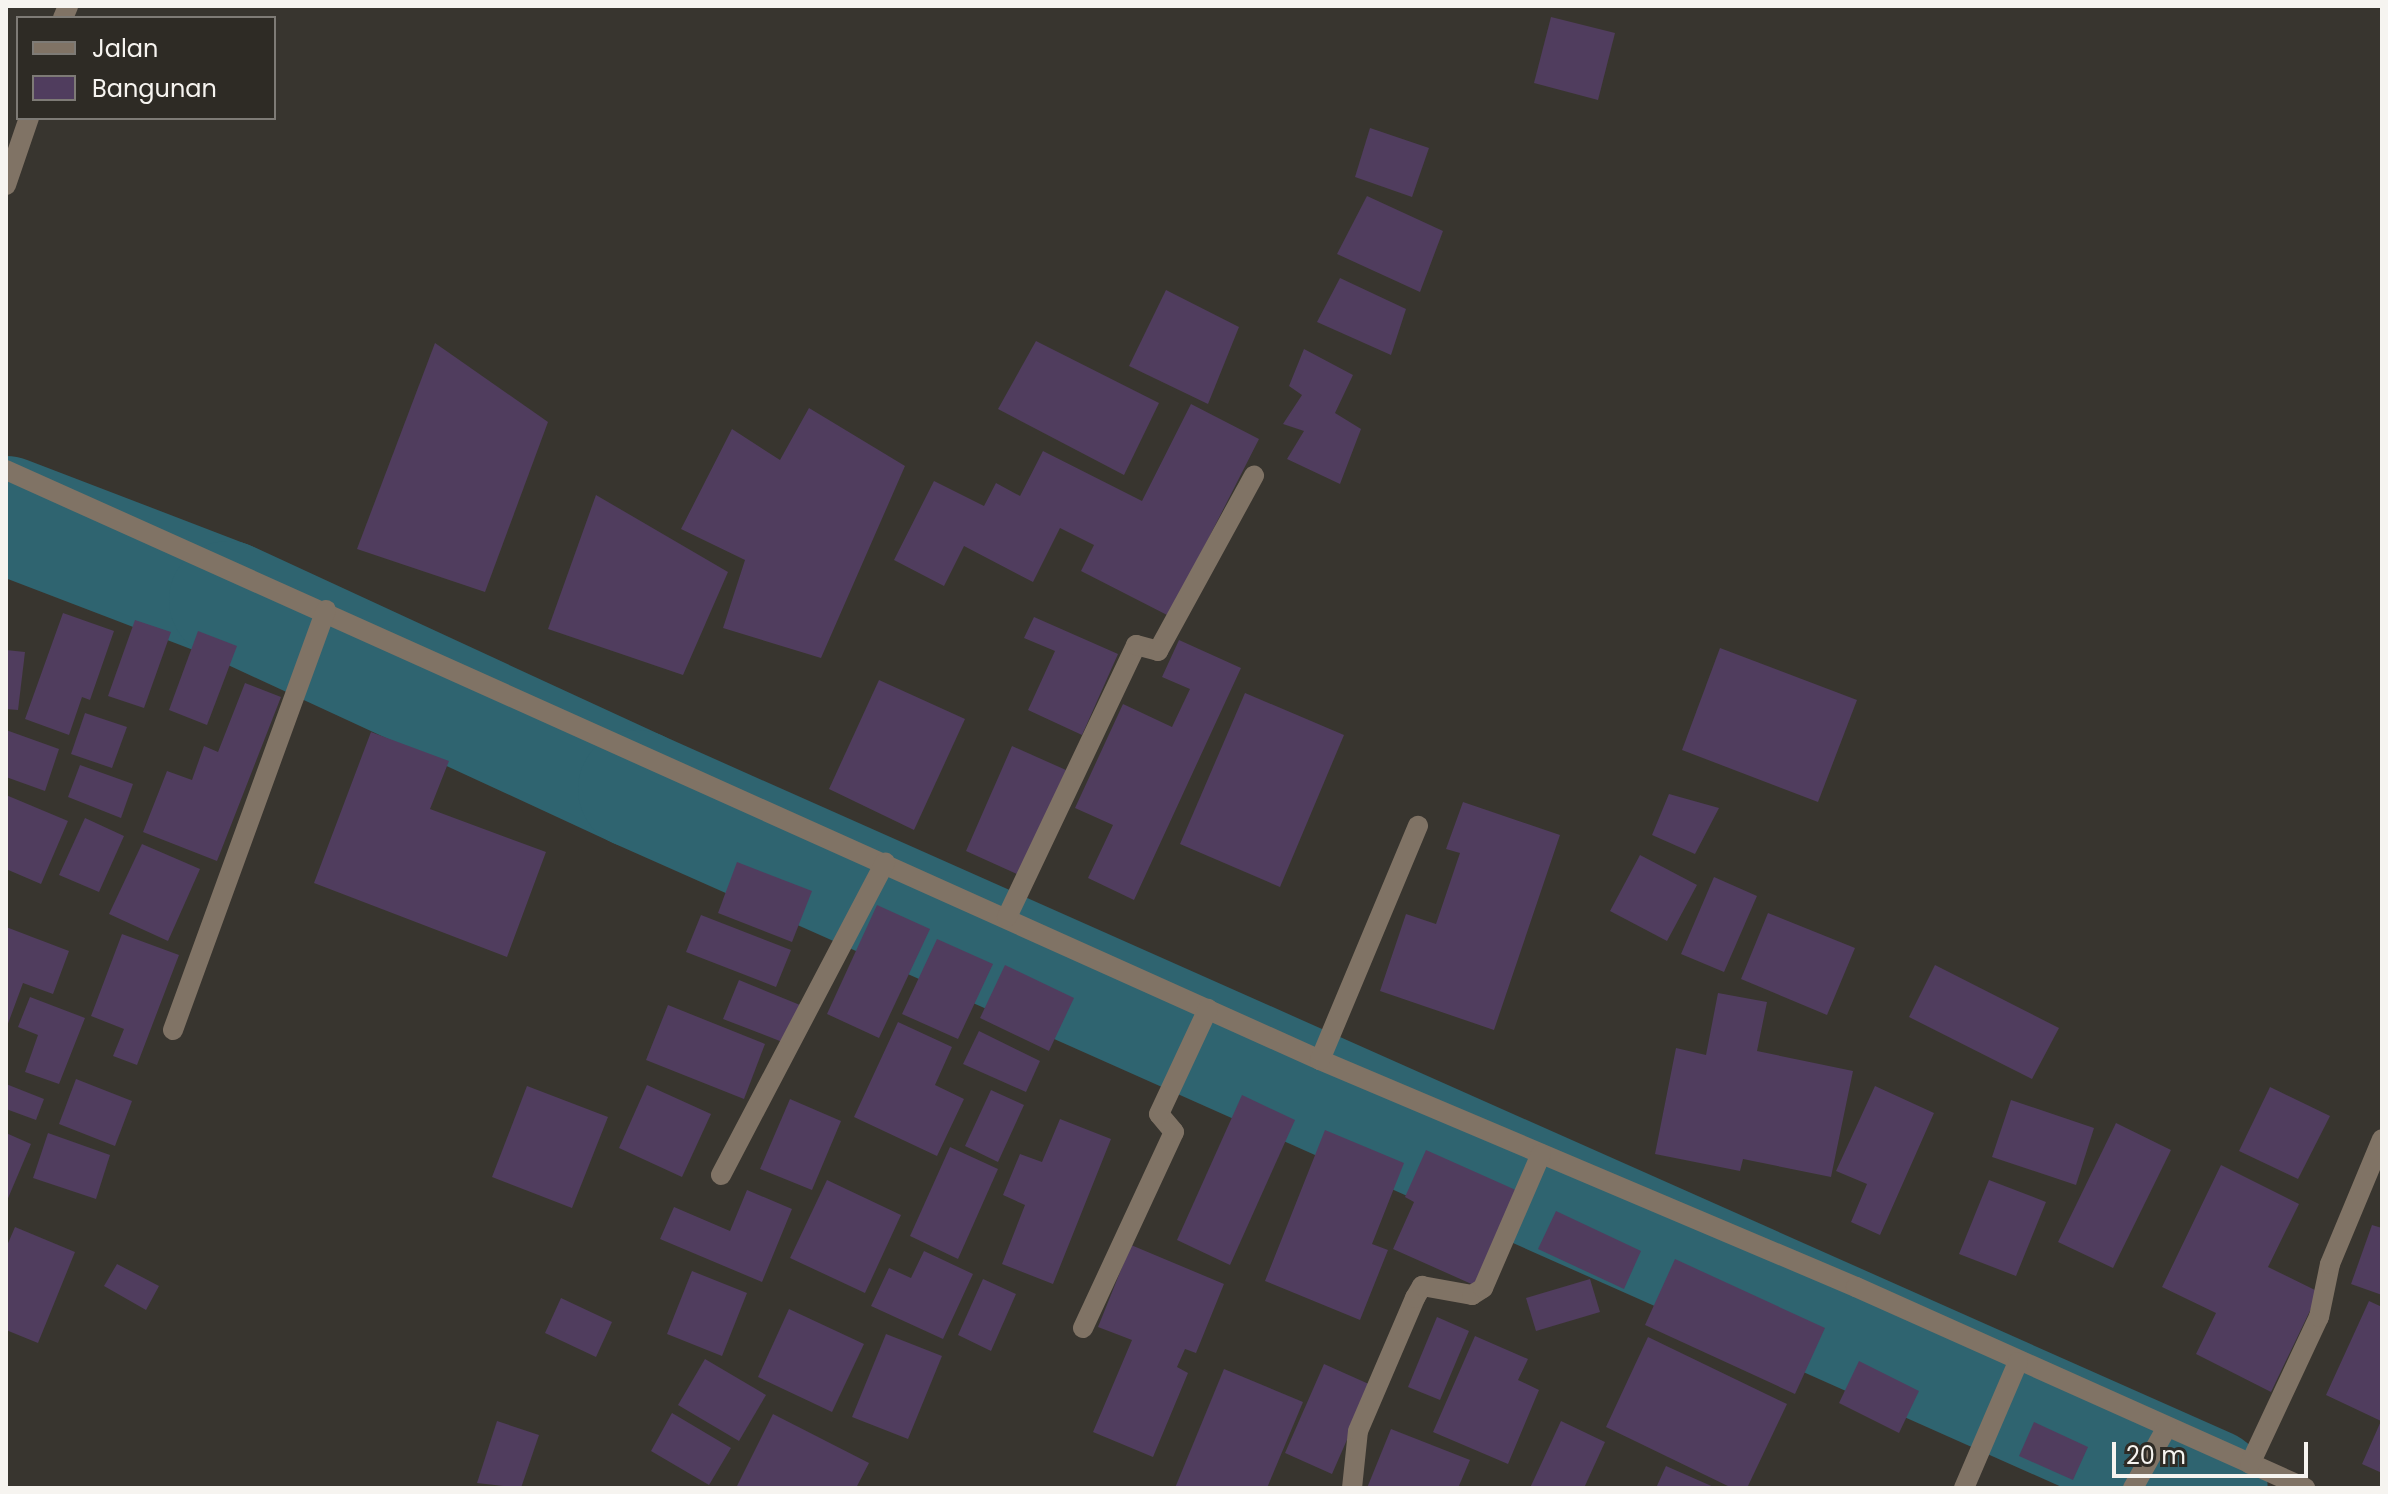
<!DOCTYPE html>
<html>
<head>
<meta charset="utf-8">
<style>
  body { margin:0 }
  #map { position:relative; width:2388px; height:1494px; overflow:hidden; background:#38352f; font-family:Poppins,sans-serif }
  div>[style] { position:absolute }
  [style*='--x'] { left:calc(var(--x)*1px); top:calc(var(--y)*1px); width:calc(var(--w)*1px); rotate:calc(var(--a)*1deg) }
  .river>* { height:118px; margin:-59px; padding:0 59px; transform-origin:59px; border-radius:59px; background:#2f6470 }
  .building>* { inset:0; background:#503d5e }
  .minor>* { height:20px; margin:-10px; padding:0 10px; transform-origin:10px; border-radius:10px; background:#807365 }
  span { translate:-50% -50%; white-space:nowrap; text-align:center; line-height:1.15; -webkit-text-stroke:8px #2e2b25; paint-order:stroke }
  .frame { position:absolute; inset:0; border:8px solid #f6f4f0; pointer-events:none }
  .legend { position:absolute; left:16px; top:16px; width:260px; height:104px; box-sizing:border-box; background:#2e2b25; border:2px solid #7e7b76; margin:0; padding:10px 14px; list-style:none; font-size:24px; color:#f6f4f0 }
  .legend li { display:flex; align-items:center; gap:16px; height:40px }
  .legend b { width:40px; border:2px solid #7e7b76 }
  .scale { position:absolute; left:2112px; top:1442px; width:196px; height:36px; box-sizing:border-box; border:4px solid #f6f4f0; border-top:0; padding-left:10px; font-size:24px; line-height:28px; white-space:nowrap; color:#f6f4f0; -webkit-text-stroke:6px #2e2b25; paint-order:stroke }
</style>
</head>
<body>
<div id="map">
  <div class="river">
    <div style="--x:6;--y:515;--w:238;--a:21"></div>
    <div style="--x:228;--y:600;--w:451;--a:24.8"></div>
    <div style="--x:637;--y:789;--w:1720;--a:23.97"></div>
  </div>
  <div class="building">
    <div style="clip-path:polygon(1551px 17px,1615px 33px,1598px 100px,1534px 83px)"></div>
    <div style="clip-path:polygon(1370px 128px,1429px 148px,1412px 197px,1355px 177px)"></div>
    <div style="clip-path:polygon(1367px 196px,1443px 231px,1420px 292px,1337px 254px)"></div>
    <div style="clip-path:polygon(1340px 278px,1406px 309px,1391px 355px,1317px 322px)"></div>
    <div style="clip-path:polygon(1166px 290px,1239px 327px,1208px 404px,1129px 366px)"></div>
    <div style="clip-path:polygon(1036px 341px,1159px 403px,1124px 475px,998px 409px)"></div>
    <div style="clip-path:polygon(435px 343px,548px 422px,485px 592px,357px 549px)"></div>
    <div style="clip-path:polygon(1304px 349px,1353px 375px,1335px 413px,1361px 429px,1340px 484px,1287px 459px,1304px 431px,1283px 424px,1302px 395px,1289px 386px)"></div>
    <div style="clip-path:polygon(1191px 404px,1259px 439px,1169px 616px,1081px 571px,1094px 545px,1060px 528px,1033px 582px,964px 546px,944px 586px,894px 560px,934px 481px,984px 506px,996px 483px,1020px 496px,1043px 451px,1142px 501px)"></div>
    <div style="clip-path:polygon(809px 408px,905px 466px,821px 658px,723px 628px,745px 560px,681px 529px,732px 429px,780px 460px)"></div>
    <div style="clip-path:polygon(596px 495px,728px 572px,683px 675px,548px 629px)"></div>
    <div style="clip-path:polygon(63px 613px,114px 631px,90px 700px,82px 697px,69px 735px,25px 719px)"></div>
    <div style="clip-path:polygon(1034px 617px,1118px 654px,1082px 735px,1028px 710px,1055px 651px,1024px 638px)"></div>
    <div style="clip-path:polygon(135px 620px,171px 632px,144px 708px,108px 696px)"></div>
    <div style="clip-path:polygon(198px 631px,237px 646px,207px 725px,169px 710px)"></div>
    <div style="clip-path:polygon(1179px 640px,1241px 668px,1134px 900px,1088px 878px,1113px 825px,1075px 808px,1123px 704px,1172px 727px,1190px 689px,1162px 677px)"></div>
    <div style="clip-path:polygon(1720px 648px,1857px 700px,1818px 802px,1682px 750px)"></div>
    <div style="clip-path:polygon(6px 650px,25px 652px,18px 710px,6px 709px)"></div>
    <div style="clip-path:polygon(879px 680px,965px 719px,914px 830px,829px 789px)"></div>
    <div style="clip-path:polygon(245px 683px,281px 697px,217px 861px,143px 832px,167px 771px,192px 780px,204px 746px,218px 752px)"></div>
    <div style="clip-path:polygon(1245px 693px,1344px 735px,1280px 887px,1180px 844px)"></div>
    <div style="clip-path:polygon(85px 713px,127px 727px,112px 768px,71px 754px)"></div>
    <div style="clip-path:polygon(6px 730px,59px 749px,45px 791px,6px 777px)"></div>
    <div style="clip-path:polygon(371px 732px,449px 761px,430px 809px,546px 852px,507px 957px,314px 883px)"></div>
    <div style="clip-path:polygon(1012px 746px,1066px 770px,1019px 875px,966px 851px)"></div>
    <div style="clip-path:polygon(80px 765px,133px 784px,121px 818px,68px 797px)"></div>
    <div style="clip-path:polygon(1669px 794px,1719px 808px,1695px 854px,1652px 835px)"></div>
    <div style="clip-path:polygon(6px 795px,68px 821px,41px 884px,6px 869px)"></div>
    <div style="clip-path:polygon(1463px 802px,1560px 835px,1494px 1030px,1380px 991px,1406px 914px,1436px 924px,1460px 853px,1446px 849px)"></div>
    <div style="clip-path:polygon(85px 818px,124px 836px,99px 892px,59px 875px)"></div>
    <div style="clip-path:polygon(142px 844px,200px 869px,168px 941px,109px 914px)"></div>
    <div style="clip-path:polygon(1640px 855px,1697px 885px,1667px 941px,1610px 911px)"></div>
    <div style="clip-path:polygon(737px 862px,812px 891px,792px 942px,718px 913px)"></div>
    <div style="clip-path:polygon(1714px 877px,1757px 896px,1724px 972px,1681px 954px)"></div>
    <div style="clip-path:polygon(877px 905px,930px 929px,879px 1038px,827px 1014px)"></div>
    <div style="clip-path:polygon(1768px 913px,1855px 948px,1827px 1015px,1741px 979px)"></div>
    <div style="clip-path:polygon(701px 915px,791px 950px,776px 987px,686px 952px)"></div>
    <div style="clip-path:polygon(6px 927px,69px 951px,53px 994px,23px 983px,6px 1029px)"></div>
    <div style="clip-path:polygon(122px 934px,179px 955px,137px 1065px,113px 1056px,124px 1029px,91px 1016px)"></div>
    <div style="clip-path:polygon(937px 939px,993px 964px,958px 1039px,902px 1014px)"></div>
    <div style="clip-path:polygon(1005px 965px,1074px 998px,1049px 1051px,980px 1018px)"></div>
    <div style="clip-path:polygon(1935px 965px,2059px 1028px,2032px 1079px,1909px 1017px)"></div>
    <div style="clip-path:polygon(739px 980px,800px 1005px,785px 1043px,723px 1019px)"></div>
    <div style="clip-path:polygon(1718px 993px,1767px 1002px,1757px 1051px,1853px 1071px,1831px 1177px,1743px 1159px,1740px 1171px,1655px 1154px,1676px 1048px,1706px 1055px)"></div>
    <div style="clip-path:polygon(30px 997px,85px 1018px,59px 1084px,25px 1072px,38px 1035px,18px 1027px)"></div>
    <div style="clip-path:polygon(668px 1005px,765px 1044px,744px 1099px,646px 1060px)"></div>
    <div style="clip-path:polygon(898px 1022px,952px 1047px,935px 1085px,964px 1099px,937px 1156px,854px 1117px)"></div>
    <div style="clip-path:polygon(979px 1031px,1040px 1061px,1026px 1092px,963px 1064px)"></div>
    <div style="clip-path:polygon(76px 1079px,132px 1101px,115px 1146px,59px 1124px)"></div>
    <div style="clip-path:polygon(6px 1084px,44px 1099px,36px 1120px,6px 1109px)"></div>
    <div style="clip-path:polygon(647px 1085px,711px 1114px,682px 1177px,619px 1148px)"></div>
    <div style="clip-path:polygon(527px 1086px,608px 1117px,572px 1208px,492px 1177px)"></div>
    <div style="clip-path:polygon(1875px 1086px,1934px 1113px,1880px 1235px,1851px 1222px,1867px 1184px,1836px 1171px)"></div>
    <div style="clip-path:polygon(2270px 1087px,2330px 1116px,2298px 1179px,2239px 1151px)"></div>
    <div style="clip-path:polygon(991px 1090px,1024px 1105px,998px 1162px,965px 1146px)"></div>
    <div style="clip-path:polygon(1242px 1095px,1295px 1120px,1230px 1265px,1177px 1240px)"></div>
    <div style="clip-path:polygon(790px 1099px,841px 1121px,812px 1190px,760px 1169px)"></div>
    <div style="clip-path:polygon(2011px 1100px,2094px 1128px,2076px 1185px,1992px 1157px)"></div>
    <div style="clip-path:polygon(1060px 1119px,1111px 1139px,1053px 1284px,1002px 1264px,1025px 1205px,1003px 1195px,1020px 1154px,1042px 1162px)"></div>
    <div style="clip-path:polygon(2116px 1123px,2171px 1150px,2113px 1268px,2058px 1242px)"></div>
    <div style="clip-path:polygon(1325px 1130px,1404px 1163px,1372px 1244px,1388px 1250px,1360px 1320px,1265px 1281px)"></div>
    <div style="clip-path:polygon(6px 1133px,31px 1144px,6px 1203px)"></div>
    <div style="clip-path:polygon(48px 1133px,110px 1155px,96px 1199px,33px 1178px)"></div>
    <div style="clip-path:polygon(950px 1147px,998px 1169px,958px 1259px,910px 1236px)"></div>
    <div style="clip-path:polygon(1426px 1150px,1518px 1191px,1476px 1286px,1393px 1249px,1414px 1202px,1405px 1197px)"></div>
    <div style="clip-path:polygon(2221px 1165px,2299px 1204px,2268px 1267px,2319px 1292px,2271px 1392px,2196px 1354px,2216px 1313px,2162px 1287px)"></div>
    <div style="clip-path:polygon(827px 1180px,901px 1215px,865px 1293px,790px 1258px)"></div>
    <div style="clip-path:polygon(1989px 1180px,2046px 1202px,2016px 1276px,1959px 1254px)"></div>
    <div style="clip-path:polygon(747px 1190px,792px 1209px,762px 1282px,660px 1239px,674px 1207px,730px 1231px)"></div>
    <div style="clip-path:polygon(1556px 1211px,1641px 1251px,1624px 1289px,1538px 1249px)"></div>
    <div style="clip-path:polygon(2372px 1225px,2382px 1228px,2382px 1295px,2351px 1284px)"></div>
    <div style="clip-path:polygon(15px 1227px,75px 1252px,38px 1343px,6px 1330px,6px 1248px)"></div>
    <div style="clip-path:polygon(1131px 1245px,1224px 1284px,1196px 1353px,1185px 1349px,1177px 1367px,1188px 1373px,1153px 1457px,1093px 1432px,1132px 1340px,1098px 1327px)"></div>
    <div style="clip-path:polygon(924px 1251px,973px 1274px,943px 1339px,871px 1306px,889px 1268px,911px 1278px)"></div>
    <div style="clip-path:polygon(1675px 1259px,1825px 1328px,1795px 1394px,1645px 1325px)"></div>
    <div style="clip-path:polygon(117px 1264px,159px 1286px,146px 1310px,104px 1286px)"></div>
    <div style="clip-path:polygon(692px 1271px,747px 1293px,722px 1356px,667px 1334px)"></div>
    <div style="clip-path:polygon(983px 1279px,1016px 1294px,991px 1351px,958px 1335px)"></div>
    <div style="clip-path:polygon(1590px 1279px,1600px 1312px,1536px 1331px,1526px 1298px)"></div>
    <div style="clip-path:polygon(561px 1298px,612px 1322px,596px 1357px,545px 1333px)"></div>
    <div style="clip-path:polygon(2369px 1301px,2382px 1307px,2382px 1473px,2362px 1464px,2381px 1421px,2326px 1395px)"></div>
    <div style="clip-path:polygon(789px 1309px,864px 1344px,832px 1412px,758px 1377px)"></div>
    <div style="clip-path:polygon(1437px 1317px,1469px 1331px,1440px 1400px,1408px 1387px)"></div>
    <div style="clip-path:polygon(886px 1334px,942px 1356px,908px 1439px,852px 1417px)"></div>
    <div style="clip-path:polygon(1475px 1336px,1528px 1359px,1518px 1380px,1539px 1390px,1508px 1464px,1433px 1432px)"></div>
    <div style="clip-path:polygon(1648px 1337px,1787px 1404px,1747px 1488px,1732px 1488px,1606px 1427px)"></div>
    <div style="clip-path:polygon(705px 1359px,766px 1395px,739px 1441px,678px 1405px)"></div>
    <div style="clip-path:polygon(1859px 1361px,1919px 1391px,1899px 1433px,1839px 1403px)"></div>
    <div style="clip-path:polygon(1324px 1364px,1371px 1385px,1332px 1474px,1285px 1453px)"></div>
    <div style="clip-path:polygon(1224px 1369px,1303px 1402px,1267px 1488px,1175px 1488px)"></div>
    <div style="clip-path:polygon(672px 1413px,731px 1448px,709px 1485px,651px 1451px)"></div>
    <div style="clip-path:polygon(773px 1414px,869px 1463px,856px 1488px,736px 1488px)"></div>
    <div style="clip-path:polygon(497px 1421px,539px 1435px,521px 1488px,477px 1483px)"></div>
    <div style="clip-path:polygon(1561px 1421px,1605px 1442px,1584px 1488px,1530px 1488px)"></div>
    <div style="clip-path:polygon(2034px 1422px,2088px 1447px,2073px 1480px,2019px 1456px)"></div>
    <div style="clip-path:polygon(1391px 1429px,1470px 1460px,1458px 1488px,1367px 1488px)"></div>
    <div style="clip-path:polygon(1666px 1466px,1716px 1488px,1656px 1488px)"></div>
  </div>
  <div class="minor">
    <div style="--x:63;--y:18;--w:13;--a:-67"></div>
    <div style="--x:6;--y:185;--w:71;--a:-71.1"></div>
    <div style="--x:6;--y:470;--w:1440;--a:24.18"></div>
    <div style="--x:1320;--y:1060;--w:582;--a:22.95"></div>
    <div style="--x:1856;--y:1287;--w:492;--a:24.1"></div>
    <div style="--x:1007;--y:917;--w:301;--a:-64.6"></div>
    <div style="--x:1136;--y:645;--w:23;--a:15"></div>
    <div style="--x:1158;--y:651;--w:200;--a:-61.3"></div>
    <div style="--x:173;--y:1030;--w:447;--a:-70"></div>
    <div style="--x:1320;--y:1060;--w:254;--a:-67.3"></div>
    <div style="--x:721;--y:1175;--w:353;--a:-62.3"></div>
    <div style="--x:1083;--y:1328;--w:216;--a:-65.1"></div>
    <div style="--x:1174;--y:1132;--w:23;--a:-130"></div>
    <div style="--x:1159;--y:1114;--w:116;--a:-65"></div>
    <div style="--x:2250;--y:1464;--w:162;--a:-64.9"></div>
    <div style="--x:2319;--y:1317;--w:54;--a:-78.3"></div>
    <div style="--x:2330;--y:1264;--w:135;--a:-67.4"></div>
    <div style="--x:1352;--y:1488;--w:57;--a:-84"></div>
    <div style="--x:1358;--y:1431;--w:145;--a:-66.8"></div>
    <div style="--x:1415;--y:1298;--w:14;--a:-60"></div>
    <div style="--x:1422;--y:1286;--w:51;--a:10.2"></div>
    <div style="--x:1472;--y:1295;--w:13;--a:-32"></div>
    <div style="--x:1483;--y:1288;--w:146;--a:-66.6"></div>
    <div style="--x:1964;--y:1488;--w:137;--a:-66.8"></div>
    <div style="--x:2133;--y:1488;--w:70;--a:-60.9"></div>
  </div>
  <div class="frame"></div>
  <ul class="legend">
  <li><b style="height:10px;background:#807365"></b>Jalan</li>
  <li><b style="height:22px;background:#503d5e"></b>Bangunan</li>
  </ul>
  <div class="scale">20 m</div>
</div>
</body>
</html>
